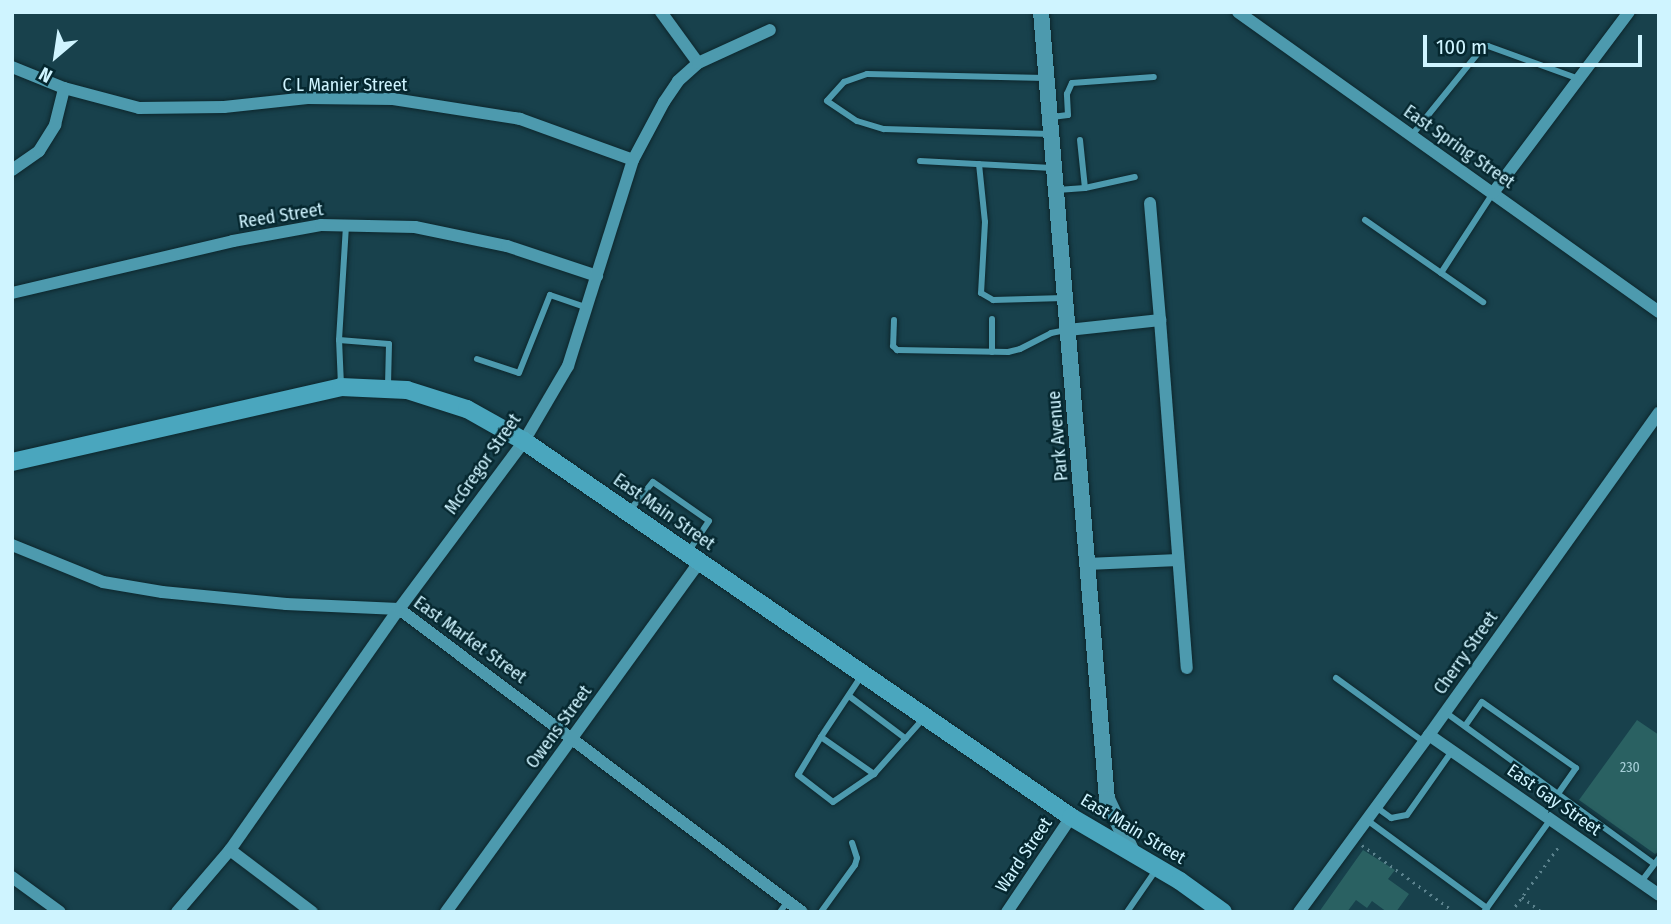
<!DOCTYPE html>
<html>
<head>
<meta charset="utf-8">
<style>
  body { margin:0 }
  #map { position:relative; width:1671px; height:924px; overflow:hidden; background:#18414c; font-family:"Fira Sans Condensed",sans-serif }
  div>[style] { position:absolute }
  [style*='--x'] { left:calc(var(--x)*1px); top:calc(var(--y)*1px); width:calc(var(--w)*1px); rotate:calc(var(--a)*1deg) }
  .building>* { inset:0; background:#2a6162 }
  .path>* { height:2.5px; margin-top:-1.25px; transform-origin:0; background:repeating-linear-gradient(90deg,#5c838e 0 2px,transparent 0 7px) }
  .roads { filter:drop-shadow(0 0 2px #0d262c) drop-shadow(0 0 2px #0d262c) }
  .service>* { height:6px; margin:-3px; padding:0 3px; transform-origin:3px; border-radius:3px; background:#4d9aae }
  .minor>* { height:12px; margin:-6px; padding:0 6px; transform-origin:6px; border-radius:6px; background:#4d9aae }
  .tertiary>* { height:16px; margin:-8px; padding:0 8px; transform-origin:8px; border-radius:8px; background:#4d9aae }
  .primary>* { height:18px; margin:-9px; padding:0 9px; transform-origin:9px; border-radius:9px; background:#4aa6be }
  span { translate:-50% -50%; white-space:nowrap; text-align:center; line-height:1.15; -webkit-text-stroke:5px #05272f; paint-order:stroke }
  .number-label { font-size:14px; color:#a6cfd8 }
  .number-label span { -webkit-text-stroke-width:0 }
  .street-label { font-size:18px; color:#cff4ff }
  .frame { position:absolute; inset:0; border:14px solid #cff4ff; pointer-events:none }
  .north { position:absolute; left:21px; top:21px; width:70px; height:70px; -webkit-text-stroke:5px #05272f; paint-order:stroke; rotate:209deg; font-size:19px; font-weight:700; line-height:28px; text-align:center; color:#cff4ff }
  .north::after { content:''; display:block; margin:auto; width:24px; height:32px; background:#cff4ff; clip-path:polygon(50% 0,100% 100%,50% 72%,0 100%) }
  .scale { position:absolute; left:1423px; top:35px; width:219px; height:32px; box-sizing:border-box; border:4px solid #cff4ff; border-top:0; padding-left:9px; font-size:21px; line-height:24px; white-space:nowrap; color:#cff4ff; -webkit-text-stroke:5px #05272f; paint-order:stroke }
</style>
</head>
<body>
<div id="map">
  <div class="building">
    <div style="clip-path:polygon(1637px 720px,1659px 735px,1659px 852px,1655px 854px,1579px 800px)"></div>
    <div style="clip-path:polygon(1363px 850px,1395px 870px,1388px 879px,1409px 894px,1396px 912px,1387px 912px,1372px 901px,1367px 908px,1356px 900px,1347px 912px,1319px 912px)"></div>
  </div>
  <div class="path">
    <div style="--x:1362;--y:845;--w:115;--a:35.8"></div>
    <div style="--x:1522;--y:897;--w:25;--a:37"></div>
    <div style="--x:1362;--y:912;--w:21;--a:0"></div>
    <div style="--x:1511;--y:912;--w:82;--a:-54"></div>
    <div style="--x:1640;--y:912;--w:6;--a:-51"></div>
  </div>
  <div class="roads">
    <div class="service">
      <div style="--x:1045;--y:78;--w:178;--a:-178.7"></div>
      <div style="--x:867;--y:74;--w:24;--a:161"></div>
      <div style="--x:844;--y:82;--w:25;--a:132"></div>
      <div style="--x:827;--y:101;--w:36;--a:34"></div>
      <div style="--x:857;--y:121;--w:28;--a:17"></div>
      <div style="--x:884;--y:129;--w:166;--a:1.7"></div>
      <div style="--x:1052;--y:117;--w:16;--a:-7"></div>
      <div style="--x:1068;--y:115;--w:21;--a:-93"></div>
      <div style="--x:1067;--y:94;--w:12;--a:-66"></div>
      <div style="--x:1072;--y:83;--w:82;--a:-4.2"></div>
      <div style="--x:1412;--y:135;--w:113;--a:-51.1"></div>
      <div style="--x:1483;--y:47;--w:5;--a:-11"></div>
      <div style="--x:1488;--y:46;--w:97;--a:19.9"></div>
      <div style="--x:1080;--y:140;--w:48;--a:84.1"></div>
      <div style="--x:920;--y:161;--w:132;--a:3"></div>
      <div style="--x:979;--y:164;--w:58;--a:84.1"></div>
      <div style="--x:985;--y:222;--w:71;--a:93.2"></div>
      <div style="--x:981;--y:293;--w:14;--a:30"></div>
      <div style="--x:993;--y:300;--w:71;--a:-1.6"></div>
      <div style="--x:1057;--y:190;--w:28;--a:-4"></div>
      <div style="--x:1085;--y:188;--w:51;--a:-12.4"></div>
      <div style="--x:1365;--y:220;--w:144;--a:34.8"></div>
      <div style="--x:1441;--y:273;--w:95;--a:-57"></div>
      <div style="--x:894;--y:320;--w:26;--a:92"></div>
      <div style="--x:893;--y:346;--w:6;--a:45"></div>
      <div style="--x:897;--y:350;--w:111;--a:1"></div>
      <div style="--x:1008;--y:352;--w:12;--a:-14"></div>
      <div style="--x:1020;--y:349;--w:35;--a:-27"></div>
      <div style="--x:1051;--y:333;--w:15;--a:-11"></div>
      <div style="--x:339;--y:340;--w:114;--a:-86.5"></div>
      <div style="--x:992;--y:352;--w:33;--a:-90"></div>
      <div style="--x:477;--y:359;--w:44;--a:18.4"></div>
      <div style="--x:519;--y:373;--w:84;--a:-68.3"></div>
      <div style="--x:550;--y:295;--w:39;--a:19"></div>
      <div style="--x:341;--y:385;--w:45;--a:-92.5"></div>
      <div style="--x:339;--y:340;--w:50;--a:4.6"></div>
      <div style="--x:389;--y:344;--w:42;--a:91.4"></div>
      <div style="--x:630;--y:510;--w:36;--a:-51"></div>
      <div style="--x:653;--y:482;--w:68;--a:34.9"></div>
      <div style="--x:709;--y:521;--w:37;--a:124"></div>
      <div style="--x:862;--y:675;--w:74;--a:123.5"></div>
      <div style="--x:821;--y:737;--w:65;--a:34.9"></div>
      <div style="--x:874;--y:774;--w:74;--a:-48.3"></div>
      <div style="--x:1336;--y:678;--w:109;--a:36"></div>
      <div style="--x:849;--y:696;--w:71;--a:37"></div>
      <div style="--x:1445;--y:712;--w:258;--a:36"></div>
      <div style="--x:1465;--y:726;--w:29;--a:-55"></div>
      <div style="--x:1482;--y:702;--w:115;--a:35.1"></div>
      <div style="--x:1576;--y:768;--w:32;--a:125"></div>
      <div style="--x:821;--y:737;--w:44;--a:121.2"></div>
      <div style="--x:798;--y:775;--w:44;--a:37.6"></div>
      <div style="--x:833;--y:802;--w:50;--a:-34.3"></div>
      <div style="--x:1376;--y:807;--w:19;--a:36"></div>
      <div style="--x:1391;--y:818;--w:16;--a:-11"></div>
      <div style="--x:1407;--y:815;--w:78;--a:-54.9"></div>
      <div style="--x:1367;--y:820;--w:149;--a:36.3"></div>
      <div style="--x:1641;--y:882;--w:30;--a:-53"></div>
      <div style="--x:780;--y:912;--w:14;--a:-54"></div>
      <div style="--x:821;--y:912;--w:58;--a:-54.1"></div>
      <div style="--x:855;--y:865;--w:7;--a:-74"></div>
      <div style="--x:857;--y:858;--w:16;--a:-108"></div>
      <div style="--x:1127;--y:912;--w:51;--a:-55.4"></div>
      <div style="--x:1484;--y:912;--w:113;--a:-54.3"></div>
    </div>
    <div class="minor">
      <div style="--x:661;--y:12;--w:63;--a:54"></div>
      <div style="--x:1238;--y:12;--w:517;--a:35.47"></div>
      <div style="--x:12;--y:67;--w:56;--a:22"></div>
      <div style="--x:64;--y:88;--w:78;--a:14.9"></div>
      <div style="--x:139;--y:108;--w:85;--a:-0.7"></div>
      <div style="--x:224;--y:107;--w:84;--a:-6.1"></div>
      <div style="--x:308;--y:98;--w:85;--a:0.7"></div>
      <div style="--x:393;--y:99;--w:129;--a:8.9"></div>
      <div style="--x:520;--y:119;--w:120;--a:19.9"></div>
      <div style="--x:12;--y:170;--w:33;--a:-35"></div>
      <div style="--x:39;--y:151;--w:31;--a:-58"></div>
      <div style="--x:55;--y:125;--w:38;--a:-76"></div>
      <div style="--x:1493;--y:193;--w:226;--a:-53.1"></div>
      <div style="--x:1150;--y:203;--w:117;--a:85.1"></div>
      <div style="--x:12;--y:293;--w:227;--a:-13.2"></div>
      <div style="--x:233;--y:241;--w:89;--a:-10.3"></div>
      <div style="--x:321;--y:225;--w:94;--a:1.2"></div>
      <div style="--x:415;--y:227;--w:94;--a:11.7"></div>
      <div style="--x:507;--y:246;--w:95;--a:18.4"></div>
      <div style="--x:1068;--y:330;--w:93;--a:-6.2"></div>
      <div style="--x:1160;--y:320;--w:349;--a:85.6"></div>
      <div style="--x:12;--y:545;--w:98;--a:22.1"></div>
      <div style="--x:103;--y:582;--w:60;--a:9.6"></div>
      <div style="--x:162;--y:592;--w:125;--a:5.5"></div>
      <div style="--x:286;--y:604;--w:113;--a:2.5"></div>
      <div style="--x:399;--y:609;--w:504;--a:36.94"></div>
      <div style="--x:1087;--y:564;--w:91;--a:-2.5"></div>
      <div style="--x:1429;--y:735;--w:280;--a:34.8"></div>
      <div style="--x:230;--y:850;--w:103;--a:37.1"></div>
      <div style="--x:12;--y:877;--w:59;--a:36.1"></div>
      <div style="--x:177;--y:912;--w:82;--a:-49.5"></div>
      <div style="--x:230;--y:850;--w:294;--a:-55"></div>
      <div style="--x:399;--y:609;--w:209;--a:-53.3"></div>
      <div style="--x:524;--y:441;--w:87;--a:-59.6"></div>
      <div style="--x:568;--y:366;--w:216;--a:-72.5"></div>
      <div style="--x:633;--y:160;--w:66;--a:-61.9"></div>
      <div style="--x:664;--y:102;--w:25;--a:-56"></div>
      <div style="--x:678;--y:81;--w:27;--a:-42"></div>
      <div style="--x:698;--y:63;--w:79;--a:-24.6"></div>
      <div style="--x:446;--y:912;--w:432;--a:-54.1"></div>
      <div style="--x:1007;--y:912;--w:115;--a:-56"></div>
      <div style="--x:1299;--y:912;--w:220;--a:-53.7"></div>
      <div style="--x:1429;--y:735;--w:396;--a:-54.5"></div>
    </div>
    <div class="tertiary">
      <div style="--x:1041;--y:12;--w:790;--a:85.21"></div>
      <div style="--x:1107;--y:799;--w:59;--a:64.7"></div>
    </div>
    <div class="primary">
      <div style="--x:12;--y:462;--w:337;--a:-12.8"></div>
      <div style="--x:341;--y:387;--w:66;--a:2.6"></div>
      <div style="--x:407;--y:390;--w:63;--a:17.6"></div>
      <div style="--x:467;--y:409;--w:65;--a:29.3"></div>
      <div style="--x:524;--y:441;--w:664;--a:34.5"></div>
      <div style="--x:1071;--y:817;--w:126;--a:30.4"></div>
      <div style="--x:1180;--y:881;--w:53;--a:35.8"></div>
    </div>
  </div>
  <div class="number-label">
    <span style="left:1630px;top:768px">230</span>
  </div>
  <div class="street-label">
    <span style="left:345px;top:85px">C L Manier Street</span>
    <span style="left:1459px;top:147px;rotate:35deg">East Spring Street</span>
    <span style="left:281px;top:216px;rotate:-9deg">Reed Street</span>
    <span style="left:1058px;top:436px;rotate:-95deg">Park Avenue</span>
    <span style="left:483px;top:464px;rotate:-55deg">McGregor Street</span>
    <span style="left:664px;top:512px;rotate:35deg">East Main Street</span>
    <span style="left:470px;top:640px;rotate:36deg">East Market Street</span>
    <span style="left:1466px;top:653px;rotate:-55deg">Cherry Street</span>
    <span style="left:559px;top:727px;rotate:-54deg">Owens Street</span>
    <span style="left:1554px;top:800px;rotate:35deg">East Gay Street</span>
    <span style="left:1133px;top:829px;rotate:31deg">East Main Street</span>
    <span style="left:1024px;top:855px;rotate:-56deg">Ward Street</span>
  </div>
  <div class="frame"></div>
  <div class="north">N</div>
  <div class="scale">100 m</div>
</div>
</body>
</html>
